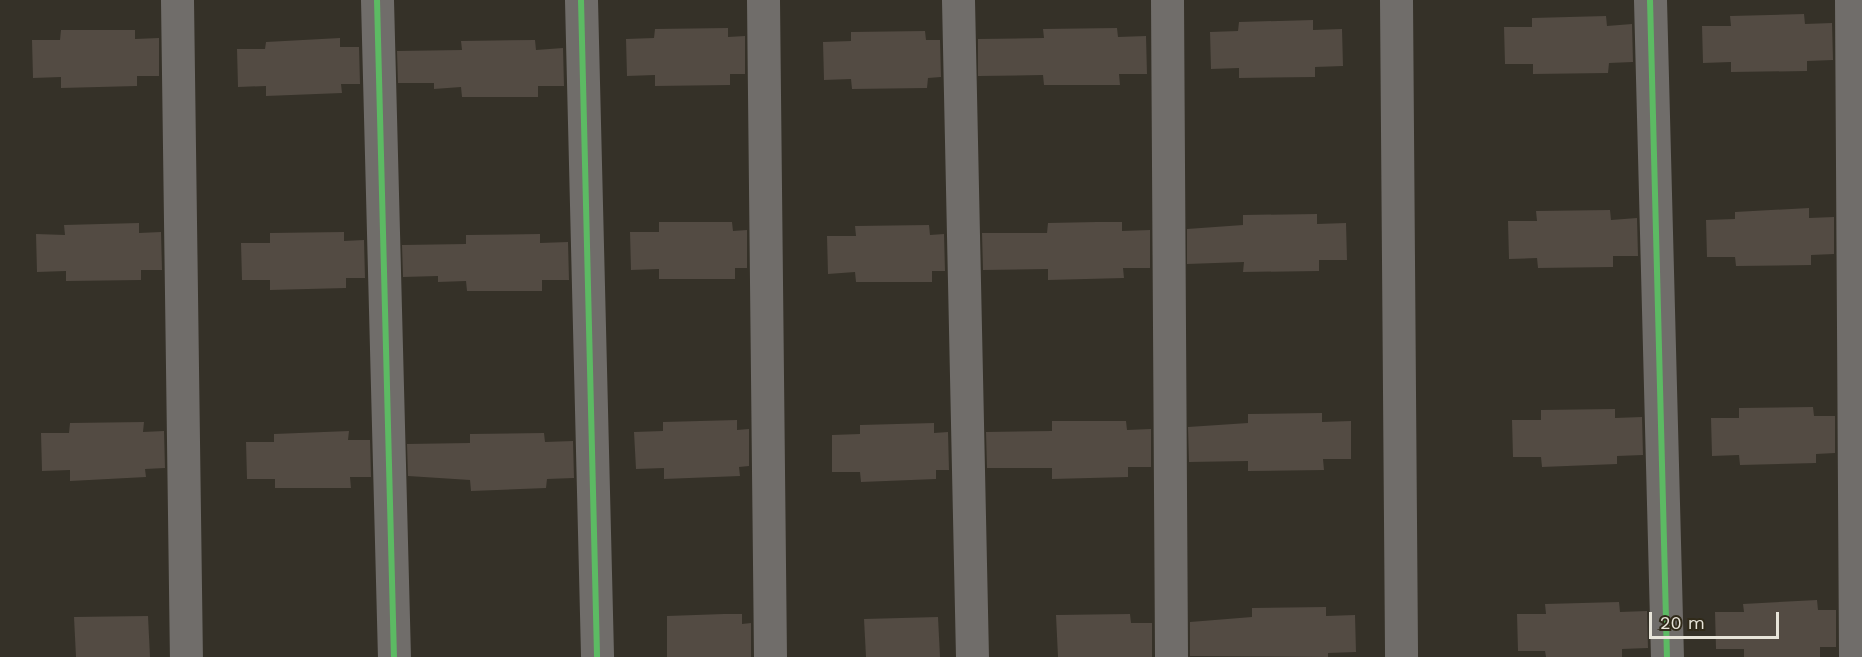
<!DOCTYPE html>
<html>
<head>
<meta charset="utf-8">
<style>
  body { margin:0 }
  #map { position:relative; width:1862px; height:657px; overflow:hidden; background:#353128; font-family:"Work Sans",sans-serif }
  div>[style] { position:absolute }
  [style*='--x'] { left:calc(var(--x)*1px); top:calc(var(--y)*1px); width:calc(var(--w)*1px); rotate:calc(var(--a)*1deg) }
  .building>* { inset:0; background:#534b43 }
  .minor>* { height:33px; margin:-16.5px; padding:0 16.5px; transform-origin:16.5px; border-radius:16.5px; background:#706d6a }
  .cycleway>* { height:6px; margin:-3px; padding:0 3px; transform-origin:3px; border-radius:3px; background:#5cba63 }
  span { translate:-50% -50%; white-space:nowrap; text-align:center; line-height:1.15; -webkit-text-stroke:4.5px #302a19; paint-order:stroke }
  .scale { position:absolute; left:1649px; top:612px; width:130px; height:27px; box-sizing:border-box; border:3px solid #e7e4d9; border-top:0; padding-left:8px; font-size:18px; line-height:21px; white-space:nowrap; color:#e7e4d9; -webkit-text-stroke:4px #302a19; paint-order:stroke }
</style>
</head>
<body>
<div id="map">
  <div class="building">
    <div style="clip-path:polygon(1804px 14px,1805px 24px,1832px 23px,1833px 60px,1807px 61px,1807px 71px,1731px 72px,1731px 62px,1703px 63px,1702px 26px,1731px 26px,1730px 16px)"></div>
    <div style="clip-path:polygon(1606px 16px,1607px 26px,1632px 24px,1633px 62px,1609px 63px,1608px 73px,1533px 74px,1533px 64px,1505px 64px,1504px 27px,1532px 27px,1532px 18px)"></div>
    <div style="clip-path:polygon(1313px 20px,1313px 30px,1342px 29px,1343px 66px,1315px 67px,1315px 77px,1239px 78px,1239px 68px,1211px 69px,1210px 32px,1238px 31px,1239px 22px)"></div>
    <div style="clip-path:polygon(728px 28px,728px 37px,745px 36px,745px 74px,730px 74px,730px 85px,655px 86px,655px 75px,627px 76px,626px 39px,654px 38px,655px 29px)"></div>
    <div style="clip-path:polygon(1117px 28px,1118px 37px,1146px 36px,1147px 74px,1119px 74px,1120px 85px,1044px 85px,1043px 75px,978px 76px,978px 39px,1044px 38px,1043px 29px)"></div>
    <div style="clip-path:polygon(61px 30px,135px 30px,135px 39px,159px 38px,159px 76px,137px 76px,137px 86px,61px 88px,61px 77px,33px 78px,32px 40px,60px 40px)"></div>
    <div style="clip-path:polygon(925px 31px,926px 40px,940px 40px,941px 77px,928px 78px,927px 88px,852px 89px,851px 79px,824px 80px,823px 42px,851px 41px,851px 32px)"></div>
    <div style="clip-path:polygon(340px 38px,340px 47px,359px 47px,360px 84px,341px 84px,342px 93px,266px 96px,266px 86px,238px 87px,237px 49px,265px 49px,266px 42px)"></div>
    <div style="clip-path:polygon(535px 40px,536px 50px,563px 48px,564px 86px,538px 86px,538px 97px,462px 97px,461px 87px,434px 89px,434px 83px,398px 83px,397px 51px,462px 50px,461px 41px)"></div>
    <div style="clip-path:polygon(1809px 208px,1809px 218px,1834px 217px,1834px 254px,1811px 255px,1811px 265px,1736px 266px,1735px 257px,1707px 257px,1706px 220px,1735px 219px,1735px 212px)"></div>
    <div style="clip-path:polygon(1610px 210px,1611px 220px,1637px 218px,1638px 256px,1613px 256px,1613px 267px,1538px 268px,1537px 258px,1509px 259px,1508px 221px,1537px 221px,1536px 211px)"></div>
    <div style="clip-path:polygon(1317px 214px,1317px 224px,1346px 223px,1347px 260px,1319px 260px,1319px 271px,1243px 272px,1244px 262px,1187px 264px,1187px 229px,1243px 225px,1243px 215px)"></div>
    <div style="clip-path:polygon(659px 222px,732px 222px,733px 231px,747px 230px,747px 268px,735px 268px,735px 279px,659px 279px,659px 269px,631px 270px,630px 232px,659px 232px)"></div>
    <div style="clip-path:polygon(1097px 222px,1122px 222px,1122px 231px,1150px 230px,1150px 268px,1123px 268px,1124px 278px,1048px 280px,1048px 269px,983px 270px,982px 233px,1047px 233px,1048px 223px)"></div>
    <div style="clip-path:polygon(139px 223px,139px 233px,161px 232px,162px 270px,141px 270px,141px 280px,66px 281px,66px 271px,37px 272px,36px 234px,65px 235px,64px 225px)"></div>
    <div style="clip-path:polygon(929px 225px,930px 235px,944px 234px,945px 271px,932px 271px,932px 282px,856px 282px,855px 272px,828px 274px,827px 236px,856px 236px,855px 226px)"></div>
    <div style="clip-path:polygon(344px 232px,344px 241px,364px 240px,365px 278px,346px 278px,346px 288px,270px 290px,270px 280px,242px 280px,241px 243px,270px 243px,270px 233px)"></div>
    <div style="clip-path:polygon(540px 234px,540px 243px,568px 242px,569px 280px,542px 280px,542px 291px,467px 291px,466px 281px,438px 282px,438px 276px,403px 277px,402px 245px,466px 244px,466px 235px)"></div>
    <div style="clip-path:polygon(1813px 407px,1814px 416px,1835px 416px,1835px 453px,1816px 454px,1816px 463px,1740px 465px,1739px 455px,1712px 456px,1711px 418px,1739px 418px,1739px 408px)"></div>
    <div style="clip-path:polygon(1615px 409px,1615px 418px,1642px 417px,1643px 455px,1617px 456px,1617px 464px,1542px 467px,1541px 457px,1513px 457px,1512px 420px,1541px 420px,1541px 410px)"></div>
    <div style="clip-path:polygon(1322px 413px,1322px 422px,1351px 421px,1351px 459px,1323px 459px,1324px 470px,1248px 471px,1248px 461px,1189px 462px,1188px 427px,1248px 423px,1248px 414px)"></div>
    <div style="clip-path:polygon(737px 420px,737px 430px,749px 429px,749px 466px,739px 467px,740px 476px,664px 479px,664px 468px,636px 469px,634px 432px,663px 431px,663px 422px)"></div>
    <div style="clip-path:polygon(1052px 421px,1126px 421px,1127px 430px,1151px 429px,1151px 467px,1128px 467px,1128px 477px,1052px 479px,1052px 468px,987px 468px,986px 432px,1052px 431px)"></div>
    <div style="clip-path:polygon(144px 422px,143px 432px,164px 431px,165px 468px,145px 469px,146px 477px,70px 481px,70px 470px,42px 471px,41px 433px,69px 433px,70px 423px)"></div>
    <div style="clip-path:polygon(934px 423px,934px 433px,948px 432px,949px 470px,936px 470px,936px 479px,861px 482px,860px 472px,832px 472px,832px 435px,860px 434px,860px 425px)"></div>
    <div style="clip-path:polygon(349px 431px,348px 440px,370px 440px,371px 477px,350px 477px,351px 488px,275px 488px,275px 479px,247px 479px,246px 442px,274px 442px,274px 434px)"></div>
    <div style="clip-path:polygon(544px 433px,545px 442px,573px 441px,574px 478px,547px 479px,546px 488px,471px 491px,470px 480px,408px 476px,407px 444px,470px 443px,470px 434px)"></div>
    <div style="clip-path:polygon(1817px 600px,1818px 610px,1836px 610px,1836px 647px,1820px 647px,1820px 657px,1744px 657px,1744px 649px,1716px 649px,1715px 612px,1744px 612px,1743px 604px)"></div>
    <div style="clip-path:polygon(1619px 602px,1620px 612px,1647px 611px,1648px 648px,1622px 649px,1622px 657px,1546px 657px,1545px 651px,1518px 651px,1517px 614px,1546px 614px,1545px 604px)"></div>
    <div style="clip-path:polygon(1326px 607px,1326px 616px,1355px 615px,1356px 652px,1328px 653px,1328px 657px,1190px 656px,1190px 622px,1252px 617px,1252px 608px)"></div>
    <div style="clip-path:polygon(724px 614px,742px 614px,742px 624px,751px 623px,751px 657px,667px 657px,667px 616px)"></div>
    <div style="clip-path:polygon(1130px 614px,1131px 623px,1152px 623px,1152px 657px,1058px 657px,1056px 615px)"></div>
    <div style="clip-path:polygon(148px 616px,150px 657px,76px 657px,74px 617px)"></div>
    <div style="clip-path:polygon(938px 617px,940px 657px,866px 657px,864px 619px)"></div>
  </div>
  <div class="minor">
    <div style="--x:177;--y:0;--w:657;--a:89.22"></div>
    <div style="--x:377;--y:0;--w:657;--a:88.52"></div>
    <div style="--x:581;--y:0;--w:657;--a:88.6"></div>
    <div style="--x:763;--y:0;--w:657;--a:89.39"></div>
    <div style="--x:958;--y:0;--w:657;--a:88.78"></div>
    <div style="--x:1167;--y:0;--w:657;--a:89.65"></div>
    <div style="--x:1396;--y:0;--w:657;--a:89.56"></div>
    <div style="--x:1650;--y:0;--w:657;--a:88.52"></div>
    <div style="--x:1851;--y:0;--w:657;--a:89.65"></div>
  </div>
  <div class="cycleway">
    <div style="--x:377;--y:0;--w:657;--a:88.52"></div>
    <div style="--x:581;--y:0;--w:657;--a:88.6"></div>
    <div style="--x:1650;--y:0;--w:657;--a:88.52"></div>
  </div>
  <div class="scale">20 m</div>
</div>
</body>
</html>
